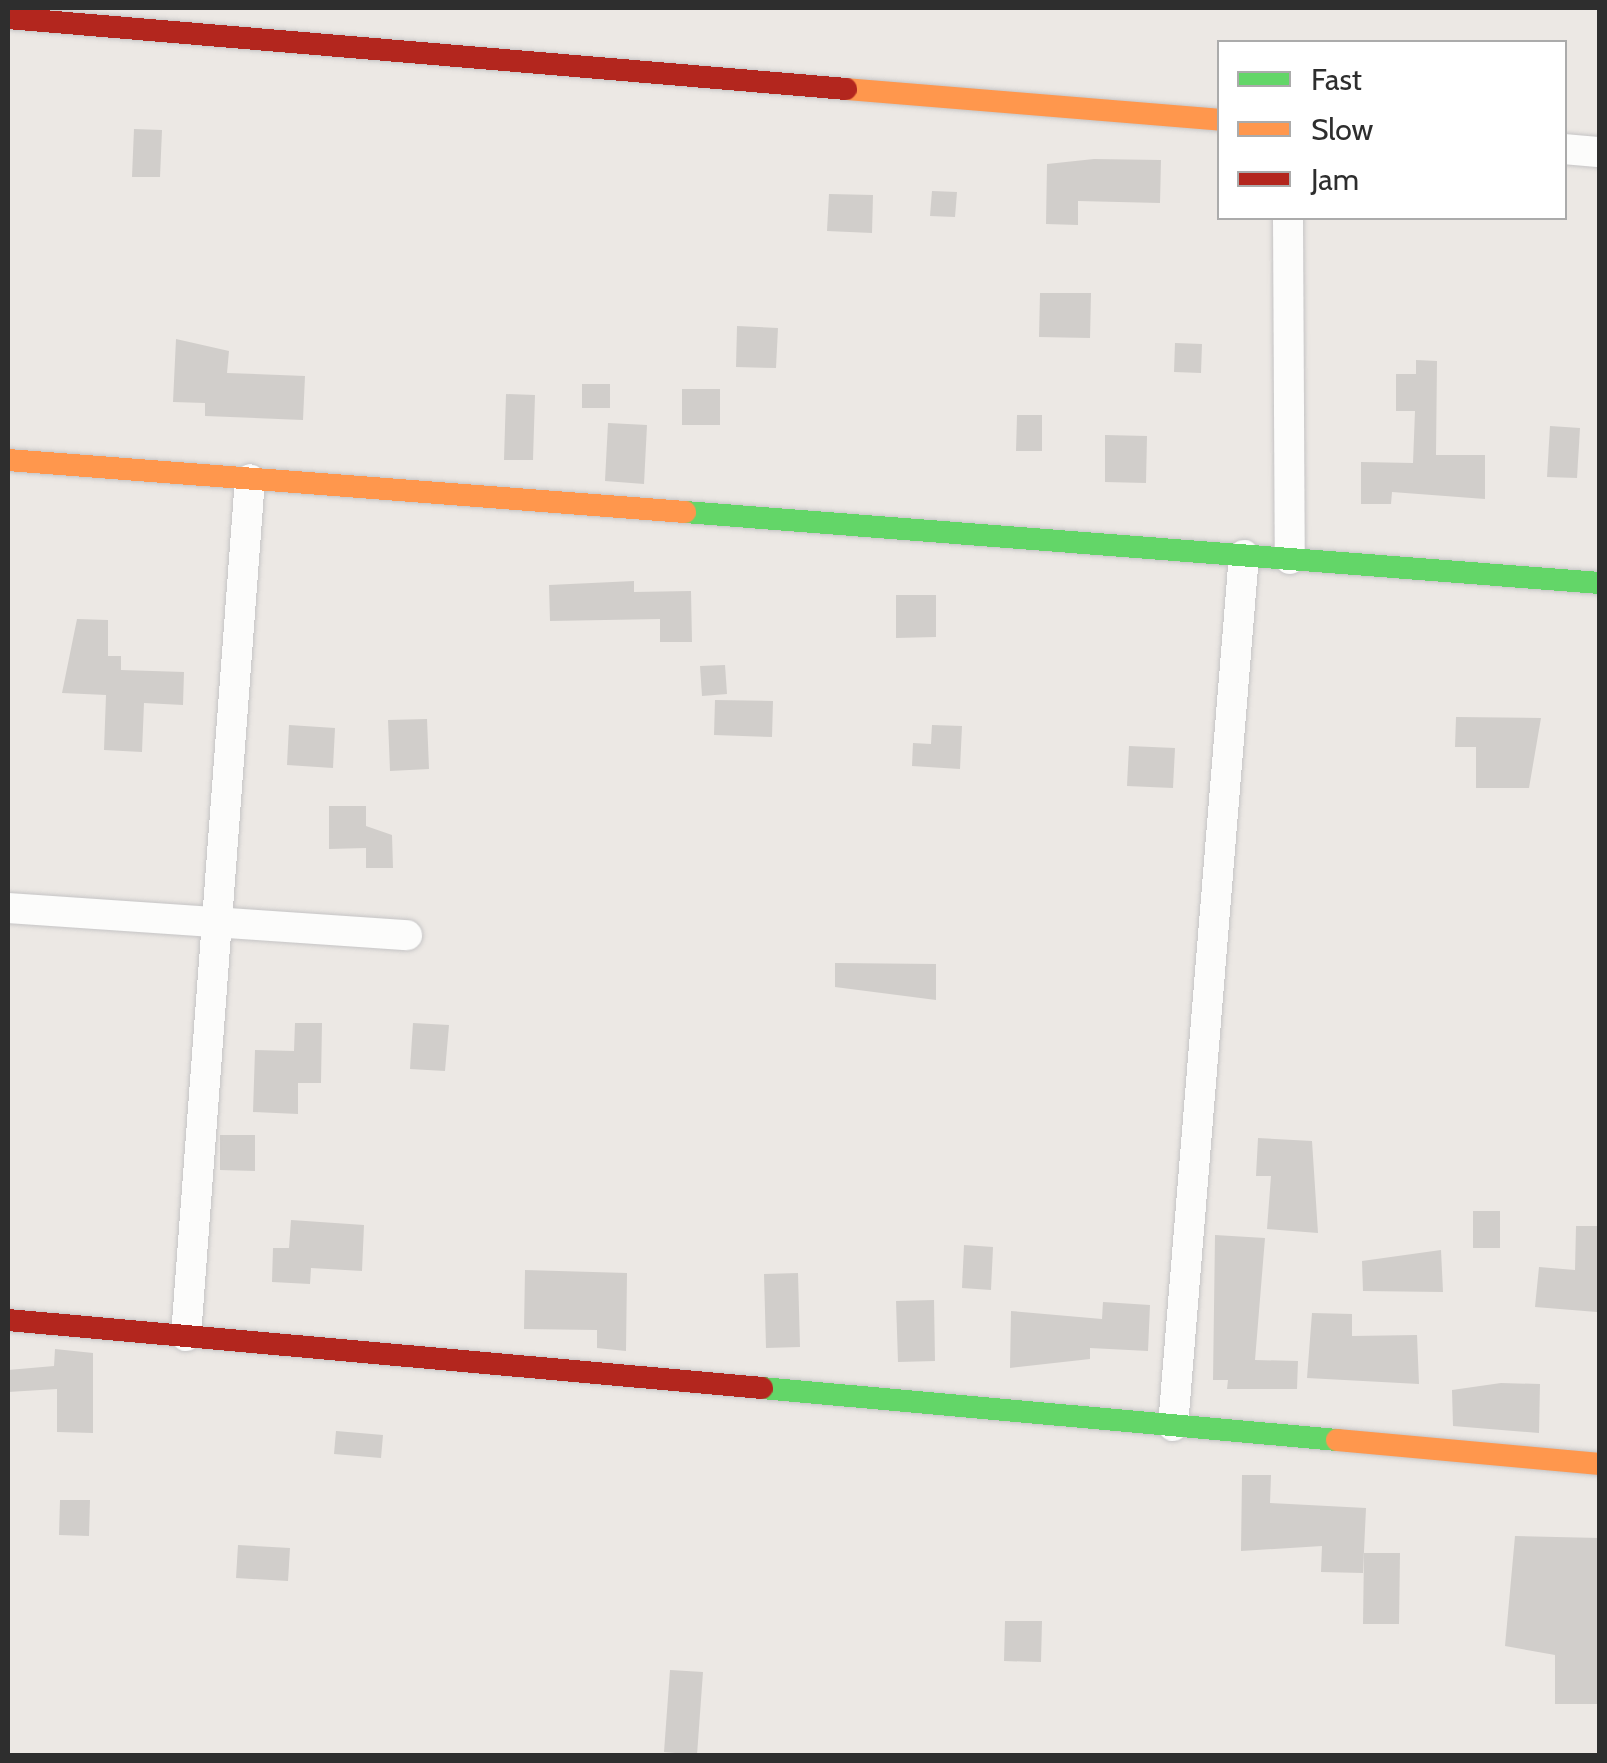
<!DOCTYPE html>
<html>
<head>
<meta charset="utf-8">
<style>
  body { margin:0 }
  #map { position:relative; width:1607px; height:1763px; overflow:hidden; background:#ece8e4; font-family:Cabin,sans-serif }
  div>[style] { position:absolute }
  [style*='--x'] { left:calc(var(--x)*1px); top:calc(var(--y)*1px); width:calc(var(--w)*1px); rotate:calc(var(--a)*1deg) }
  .building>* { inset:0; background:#d1cecb }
  .roads { filter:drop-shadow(0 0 2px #c5c4c5) drop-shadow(0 0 2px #c5c4c5) }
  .street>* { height:30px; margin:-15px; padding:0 15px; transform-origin:15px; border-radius:15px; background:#fcfcfb }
  .fast>* { height:22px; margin:-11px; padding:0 11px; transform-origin:11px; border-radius:11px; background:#63d668 }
  .slow>* { height:22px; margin:-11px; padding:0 11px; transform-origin:11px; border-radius:11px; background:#ff974d }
  .jam>* { height:22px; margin:-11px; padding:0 11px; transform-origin:11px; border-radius:11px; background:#b3261e }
  span { translate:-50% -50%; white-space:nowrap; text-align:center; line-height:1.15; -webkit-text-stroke:8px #fff; paint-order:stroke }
  .frame { position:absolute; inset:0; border:10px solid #2e2e2e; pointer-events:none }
  .legend { position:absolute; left:1217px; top:40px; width:350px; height:180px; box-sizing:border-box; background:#fff; border:2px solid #ababab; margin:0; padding:12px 18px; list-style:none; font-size:30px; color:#2e2e2e }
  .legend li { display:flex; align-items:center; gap:20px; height:50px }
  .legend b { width:50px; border:2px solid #ababab }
</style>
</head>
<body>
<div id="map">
  <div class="building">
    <div style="clip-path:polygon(134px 129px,162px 130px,160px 177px,132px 177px)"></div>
    <div style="clip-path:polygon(1094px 159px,1161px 160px,1160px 203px,1078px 201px,1078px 225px,1046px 224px,1047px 164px)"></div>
    <div style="clip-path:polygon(932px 191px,957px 192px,955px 217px,930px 216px)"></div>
    <div style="clip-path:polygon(829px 194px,873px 195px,872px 233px,827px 231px)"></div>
    <div style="clip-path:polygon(1040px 293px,1091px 293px,1090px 338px,1039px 337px)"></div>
    <div style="clip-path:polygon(737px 326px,778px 328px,776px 368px,736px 367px)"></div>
    <div style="clip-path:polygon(176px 339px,229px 351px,227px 373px,305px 376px,303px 420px,205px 416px,205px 403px,173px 402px)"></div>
    <div style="clip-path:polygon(1175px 343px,1202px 344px,1201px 373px,1174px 372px)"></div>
    <div style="clip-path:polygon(1416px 360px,1437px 361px,1436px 455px,1485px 455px,1485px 499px,1392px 492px,1391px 504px,1361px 504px,1361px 462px,1413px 463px,1415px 411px,1396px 411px,1396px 374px,1416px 374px)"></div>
    <div style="clip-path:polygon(582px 384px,610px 384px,610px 408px,582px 408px)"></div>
    <div style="clip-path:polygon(682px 389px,720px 389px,720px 425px,682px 425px)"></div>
    <div style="clip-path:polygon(506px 394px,535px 395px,533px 460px,504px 460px)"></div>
    <div style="clip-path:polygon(1017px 415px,1042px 415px,1042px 451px,1016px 451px)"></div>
    <div style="clip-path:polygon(608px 423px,647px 425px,644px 484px,605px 481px)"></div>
    <div style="clip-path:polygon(1550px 426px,1580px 428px,1577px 478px,1547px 477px)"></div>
    <div style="clip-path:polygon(1105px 435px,1147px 436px,1146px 483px,1105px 482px)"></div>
    <div style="clip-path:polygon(634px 581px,634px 592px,691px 591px,692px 642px,660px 642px,660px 619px,550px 621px,549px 585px)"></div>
    <div style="clip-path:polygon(896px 595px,936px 595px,936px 637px,896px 638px)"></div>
    <div style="clip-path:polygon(77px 619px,108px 620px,108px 656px,121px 656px,121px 670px,184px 672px,183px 705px,144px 703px,142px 752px,104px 750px,106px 695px,62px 693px)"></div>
    <div style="clip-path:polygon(725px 665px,727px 694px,702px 696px,700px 666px)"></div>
    <div style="clip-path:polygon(715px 700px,773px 701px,772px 737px,714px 735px)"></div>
    <div style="clip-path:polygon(1456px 717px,1541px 718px,1529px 788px,1476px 788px,1476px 747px,1455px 747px)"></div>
    <div style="clip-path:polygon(427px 719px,429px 769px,390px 771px,388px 720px)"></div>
    <div style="clip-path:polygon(289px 725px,335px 728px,333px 768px,287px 765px)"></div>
    <div style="clip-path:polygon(932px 725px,962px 726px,960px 769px,912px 766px,913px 743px,931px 744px)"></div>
    <div style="clip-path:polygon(1129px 746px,1175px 748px,1173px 788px,1127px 786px)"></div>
    <div style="clip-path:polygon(329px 806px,366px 806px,366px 826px,392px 835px,393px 868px,366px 868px,366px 848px,329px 849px)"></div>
    <div style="clip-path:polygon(835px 963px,936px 964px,936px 1000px,835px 987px)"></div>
    <div style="clip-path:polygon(295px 1023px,322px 1023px,321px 1083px,298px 1083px,298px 1114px,253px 1112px,255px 1050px,294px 1051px)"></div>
    <div style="clip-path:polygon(413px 1023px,449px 1025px,445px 1071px,410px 1069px)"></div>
    <div style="clip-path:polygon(220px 1135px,255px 1135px,255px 1171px,220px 1170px)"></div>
    <div style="clip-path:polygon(1258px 1138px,1312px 1141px,1318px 1233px,1267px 1229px,1271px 1176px,1256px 1176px)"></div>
    <div style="clip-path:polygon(1473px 1211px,1500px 1211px,1500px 1248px,1473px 1248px)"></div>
    <div style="clip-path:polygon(291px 1220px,364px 1225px,362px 1271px,311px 1268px,310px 1284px,272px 1282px,273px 1248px,289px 1248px)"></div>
    <div style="clip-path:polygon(1576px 1226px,1600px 1226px,1597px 1312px,1535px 1307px,1539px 1267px,1575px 1270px)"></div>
    <div style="clip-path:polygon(1215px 1235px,1265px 1238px,1255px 1360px,1298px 1361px,1297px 1389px,1227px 1389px,1228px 1380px,1213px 1380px)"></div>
    <div style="clip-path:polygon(964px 1245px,993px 1247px,991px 1290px,962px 1288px)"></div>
    <div style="clip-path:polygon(1441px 1250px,1443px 1292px,1363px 1291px,1362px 1261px)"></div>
    <div style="clip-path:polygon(525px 1270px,627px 1273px,626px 1351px,597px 1348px,597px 1330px,524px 1329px)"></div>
    <div style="clip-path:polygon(798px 1273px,800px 1347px,766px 1348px,764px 1274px)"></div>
    <div style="clip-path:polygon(934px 1300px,935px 1361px,898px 1362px,896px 1301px)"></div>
    <div style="clip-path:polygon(1103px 1302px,1150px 1305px,1148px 1351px,1090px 1348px,1090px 1359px,1010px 1368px,1011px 1311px,1102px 1319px)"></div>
    <div style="clip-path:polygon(1312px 1313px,1352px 1314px,1352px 1336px,1417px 1335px,1419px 1384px,1307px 1378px)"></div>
    <div style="clip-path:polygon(55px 1349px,93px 1353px,93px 1433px,57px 1432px,57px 1389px,8px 1392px,8px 1370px,54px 1366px)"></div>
    <div style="clip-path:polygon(1501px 1383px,1540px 1384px,1539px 1433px,1453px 1426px,1452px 1390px)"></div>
    <div style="clip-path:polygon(336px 1431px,383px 1435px,381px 1458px,334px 1454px)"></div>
    <div style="clip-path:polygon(1242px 1475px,1271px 1475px,1270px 1503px,1366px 1508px,1363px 1573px,1321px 1572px,1322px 1546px,1241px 1551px)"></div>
    <div style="clip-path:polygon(60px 1500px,90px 1500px,89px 1536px,59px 1535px)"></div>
    <div style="clip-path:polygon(1515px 1536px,1600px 1538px,1599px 1704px,1555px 1704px,1555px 1655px,1505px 1646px)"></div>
    <div style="clip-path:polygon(238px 1545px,290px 1548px,288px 1581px,236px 1578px)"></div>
    <div style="clip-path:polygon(1364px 1553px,1400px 1553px,1399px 1624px,1363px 1624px)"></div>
    <div style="clip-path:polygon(1005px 1621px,1042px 1621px,1041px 1662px,1004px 1661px)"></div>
    <div style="clip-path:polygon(670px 1670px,703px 1672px,697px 1755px,664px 1752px)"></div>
  </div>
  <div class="roads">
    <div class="street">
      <div style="--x:1564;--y:149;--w:36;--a:5"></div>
      <div style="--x:1288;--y:218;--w:341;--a:89.7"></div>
      <div style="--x:8;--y:908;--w:400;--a:3.9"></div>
      <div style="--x:186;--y:1336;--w:859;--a:-85.73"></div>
      <div style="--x:1173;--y:1426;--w:874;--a:-85.34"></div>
    </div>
    <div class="fast">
      <div style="--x:685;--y:512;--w:918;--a:4.44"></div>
      <div style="--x:762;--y:1388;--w:577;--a:5.17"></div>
    </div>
    <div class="slow">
      <div style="--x:846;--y:89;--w:375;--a:4.7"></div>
      <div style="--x:8;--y:460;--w:679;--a:4.39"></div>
      <div style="--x:1337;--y:1440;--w:264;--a:5.2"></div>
    </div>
    <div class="jam">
      <div style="--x:8;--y:18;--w:841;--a:4.84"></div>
      <div style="--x:8;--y:1320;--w:757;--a:5.15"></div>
    </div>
  </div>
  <div class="frame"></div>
  <ul class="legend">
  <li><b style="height:12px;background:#63d668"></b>Fast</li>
  <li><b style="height:12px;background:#ff974d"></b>Slow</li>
  <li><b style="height:12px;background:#b3261e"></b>Jam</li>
  </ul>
</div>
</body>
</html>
